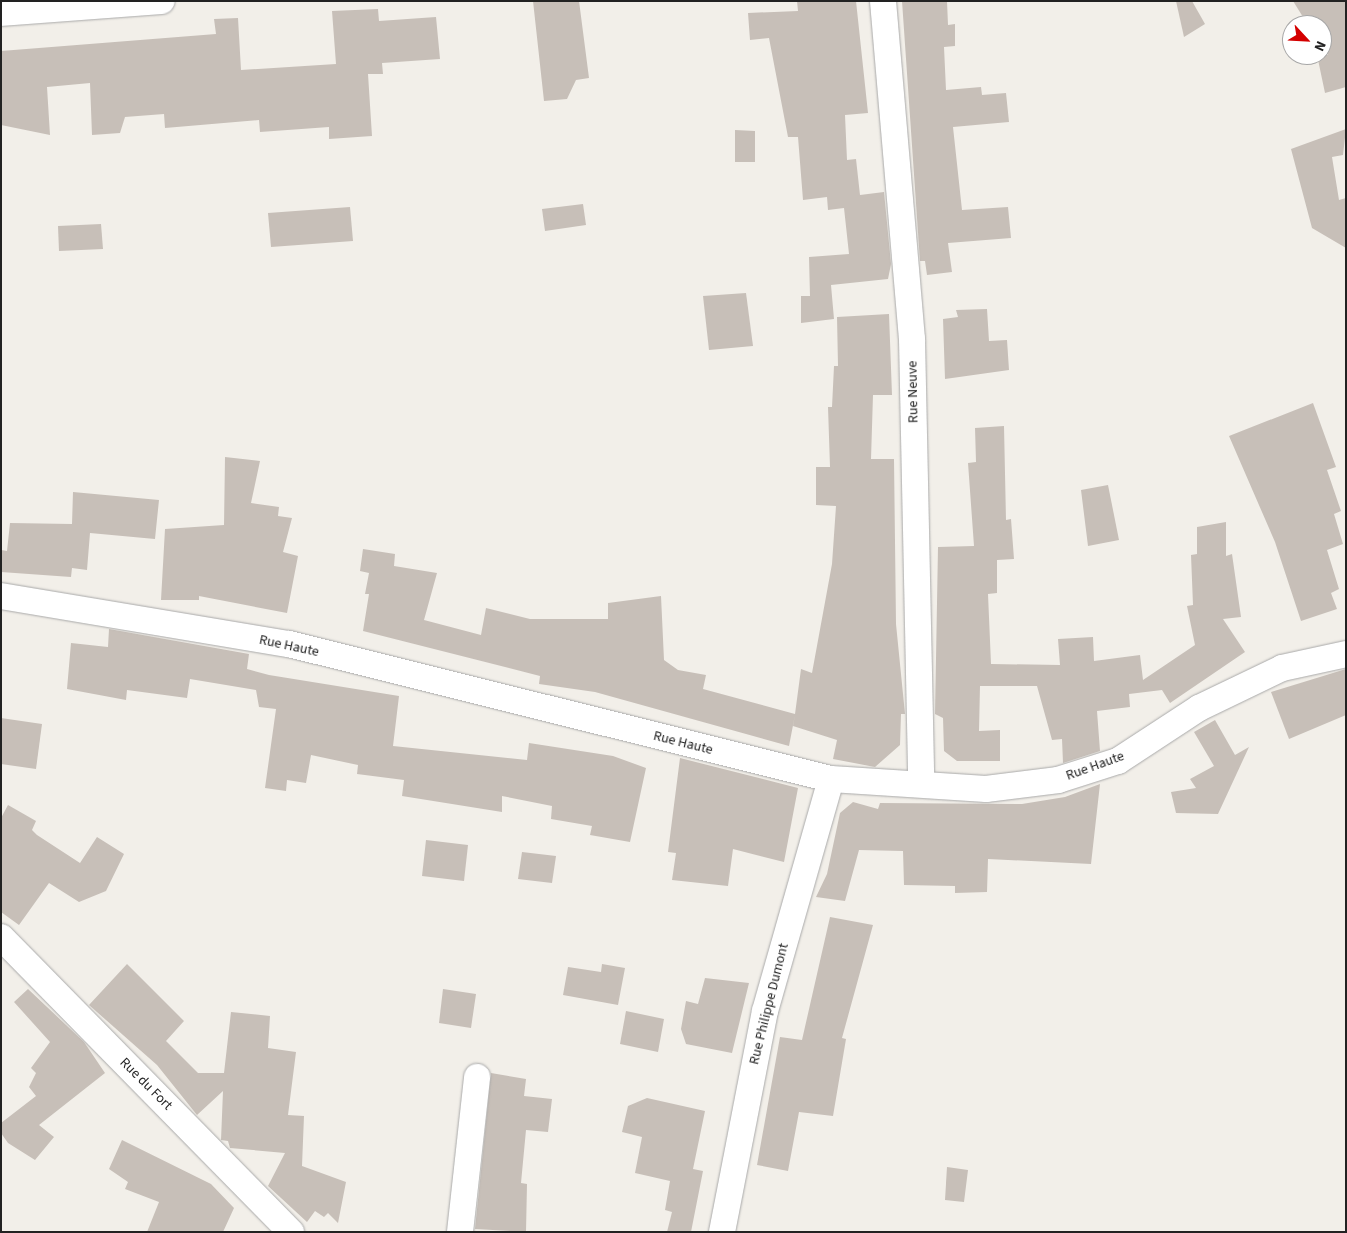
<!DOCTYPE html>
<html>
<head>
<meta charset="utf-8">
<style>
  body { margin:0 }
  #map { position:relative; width:1347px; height:1233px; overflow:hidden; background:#f2efe9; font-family:"Source Sans 3",sans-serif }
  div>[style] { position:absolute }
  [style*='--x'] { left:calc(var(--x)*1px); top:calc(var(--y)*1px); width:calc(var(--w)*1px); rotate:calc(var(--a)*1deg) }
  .building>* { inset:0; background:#c7bfb8 }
  .roads { filter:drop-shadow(0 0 1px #a9a9a9) drop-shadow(0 0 1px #a9a9a9) }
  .street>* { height:26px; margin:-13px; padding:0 13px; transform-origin:13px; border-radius:13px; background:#fff }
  span { translate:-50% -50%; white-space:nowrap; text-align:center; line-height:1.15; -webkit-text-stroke:4.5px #fff; paint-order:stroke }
  .street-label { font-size:14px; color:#222 }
  .frame { position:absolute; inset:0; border:2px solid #222; pointer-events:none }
  .north { position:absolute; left:1282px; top:15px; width:50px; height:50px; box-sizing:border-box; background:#fff; border:1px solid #a7a7a7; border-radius:50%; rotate:115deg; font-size:14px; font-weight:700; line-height:20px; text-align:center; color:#222 }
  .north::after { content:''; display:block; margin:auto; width:18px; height:22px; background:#d40000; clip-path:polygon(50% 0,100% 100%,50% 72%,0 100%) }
</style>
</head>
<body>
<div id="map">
  <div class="building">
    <div style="clip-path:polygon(533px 1px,579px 1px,589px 78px,576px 80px,567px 99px,544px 101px)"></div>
    <div style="clip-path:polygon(797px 1px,856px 1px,868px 113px,845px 115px,847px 160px,856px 159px,860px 195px,884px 192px,891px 264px,888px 279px,831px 285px,834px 319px,801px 323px,801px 296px,810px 296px,809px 257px,849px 254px,844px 208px,828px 210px,827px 197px,803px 200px,798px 137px,788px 137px,769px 38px,750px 40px,748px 13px,798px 11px)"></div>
    <div style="clip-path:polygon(902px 1px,947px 1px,948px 25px,955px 24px,955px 46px,944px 47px,946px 90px,981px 87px,982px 95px,1006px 93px,1009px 122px,953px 127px,962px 210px,1008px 207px,1011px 238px,948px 243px,952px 272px,927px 275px,925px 261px,920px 261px)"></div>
    <div style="clip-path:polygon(1176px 1px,1192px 1px,1205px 24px,1184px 37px)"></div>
    <div style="clip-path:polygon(1293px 1px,1346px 1px,1346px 87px,1325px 93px,1317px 55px,1328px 55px,1322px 46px,1322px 25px,1308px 25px)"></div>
    <div style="clip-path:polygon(378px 9px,379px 21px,436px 17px,440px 59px,382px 63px,383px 74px,368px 74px,372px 136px,329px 139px,329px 127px,260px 132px,259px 120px,165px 128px,164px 114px,125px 117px,120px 133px,92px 135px,90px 83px,47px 87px,50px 135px,1px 125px,1px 51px,216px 34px,214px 19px,238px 18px,241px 70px,336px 64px,332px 11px)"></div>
    <div style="clip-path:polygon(1346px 129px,1343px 155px,1332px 157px,1339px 200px,1346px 198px,1346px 248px,1312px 228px,1291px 149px)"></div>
    <div style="clip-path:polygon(735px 130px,755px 131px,755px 162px,735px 162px)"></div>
    <div style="clip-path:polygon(583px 204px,586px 225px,545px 231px,542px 209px)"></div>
    <div style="clip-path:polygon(350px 207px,353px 241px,271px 247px,268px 213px)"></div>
    <div style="clip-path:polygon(101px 224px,103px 249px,59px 251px,58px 226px)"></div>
    <div style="clip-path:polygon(746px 293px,753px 346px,709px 350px,703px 296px)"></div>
    <div style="clip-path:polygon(987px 309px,989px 341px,1007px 340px,1009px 370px,945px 379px,943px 319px,958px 317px,956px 310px)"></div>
    <div style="clip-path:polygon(889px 314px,892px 395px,873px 395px,871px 459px,894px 459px,896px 624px,905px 714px,901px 714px,900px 745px,875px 767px,833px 759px,837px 740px,793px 726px,795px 715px,789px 746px,595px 692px,539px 684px,540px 676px,363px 631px,369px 594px,365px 594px,369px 573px,360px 571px,363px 549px,395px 554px,394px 566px,437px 573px,424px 620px,481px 635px,486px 608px,530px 619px,608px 619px,608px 603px,661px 596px,664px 660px,678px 670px,706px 675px,703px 689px,795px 714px,801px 669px,812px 673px,832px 564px,836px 506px,816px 505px,816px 467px,830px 467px,828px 407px,832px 407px,834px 366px,838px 366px,837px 317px)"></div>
    <div style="clip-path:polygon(1313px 403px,1336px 467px,1327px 470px,1341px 511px,1334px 514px,1343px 544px,1327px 550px,1339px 589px,1331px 593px,1337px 609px,1301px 621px,1275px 542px,1229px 436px)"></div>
    <div style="clip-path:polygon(1004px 426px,1006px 520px,1011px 519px,1014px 559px,997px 560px,997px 593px,988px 594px,991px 664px,1060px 665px,1058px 639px,1093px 637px,1094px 661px,1140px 655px,1143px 680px,1195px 645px,1187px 606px,1193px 605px,1191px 555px,1197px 554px,1197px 527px,1226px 522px,1226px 556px,1232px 554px,1241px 617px,1223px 619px,1245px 652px,1170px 703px,1162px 690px,1129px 694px,1130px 707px,1097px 711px,1100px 751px,1063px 763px,1062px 739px,1052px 740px,1037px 686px,980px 686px,979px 731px,1000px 730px,1000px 761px,957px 761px,944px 751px,943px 718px,935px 714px,938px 547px,974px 546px,968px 463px,976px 462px,975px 428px)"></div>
    <div style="clip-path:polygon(225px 457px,260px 461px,251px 503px,279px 507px,278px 516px,292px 518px,283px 552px,298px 556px,287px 613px,199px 596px,199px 600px,161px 600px,165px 529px,224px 525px)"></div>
    <div style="clip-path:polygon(1108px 485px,1119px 540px,1088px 546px,1081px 490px)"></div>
    <div style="clip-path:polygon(73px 492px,159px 500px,155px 539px,90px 533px,87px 570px,72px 568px,71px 577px,1px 572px,1px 550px,7px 551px,10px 523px,72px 524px)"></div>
    <div style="clip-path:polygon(109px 629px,249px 654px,247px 669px,269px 675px,399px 696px,393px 746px,527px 760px,529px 743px,613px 756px,646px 768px,630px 842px,590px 835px,592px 826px,551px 819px,552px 806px,502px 796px,502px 812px,402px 796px,404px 780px,357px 774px,358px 765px,311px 755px,306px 783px,287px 780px,286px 791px,265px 788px,276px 709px,259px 707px,256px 690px,190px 679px,187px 698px,127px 690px,126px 700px,67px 689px,71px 643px,108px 647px)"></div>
    <div style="clip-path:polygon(1346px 669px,1346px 715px,1289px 739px,1271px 692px)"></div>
    <div style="clip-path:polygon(1px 718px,42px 724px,36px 769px,1px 764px)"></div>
    <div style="clip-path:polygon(1215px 720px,1235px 755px,1249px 747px,1218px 814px,1176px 813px,1171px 792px,1196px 788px,1190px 779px,1214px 766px,1194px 732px)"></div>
    <div style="clip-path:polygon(680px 758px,798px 788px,784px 862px,733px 849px,728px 886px,672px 880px,676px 853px,668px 852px)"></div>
    <div style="clip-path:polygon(1100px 784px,1091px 864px,988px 859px,987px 892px,955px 893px,955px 886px,904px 885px,903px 851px,859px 850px,845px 901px,816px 897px,827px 874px,840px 813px,853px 802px,878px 809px,880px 803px,1022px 804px,1065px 797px)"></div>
    <div style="clip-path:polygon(8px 805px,36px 821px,32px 830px,37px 835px,80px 863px,97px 837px,124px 854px,106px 891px,79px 902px,49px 883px,19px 925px,1px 912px,1px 818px)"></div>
    <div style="clip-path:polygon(426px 840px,468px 845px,464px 881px,422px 876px)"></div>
    <div style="clip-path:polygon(522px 852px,556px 856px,552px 883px,518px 879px)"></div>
    <div style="clip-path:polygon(830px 917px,873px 925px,842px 1038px,846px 1039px,833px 1116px,799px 1112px,788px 1171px,757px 1165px,780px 1037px,802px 1040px)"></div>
    <div style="clip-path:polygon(127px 964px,184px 1021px,166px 1041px,198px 1073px,224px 1073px,231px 1012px,270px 1016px,268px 1048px,296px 1052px,288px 1115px,304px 1116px,302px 1166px,346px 1182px,338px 1223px,328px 1213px,324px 1217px,315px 1211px,307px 1222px,268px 1186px,285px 1153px,230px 1148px,228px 1141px,221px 1140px,223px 1091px,197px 1115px,157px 1065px,89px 1005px)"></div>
    <div style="clip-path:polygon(602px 964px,625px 968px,618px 1005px,563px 995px,568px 967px,601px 972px)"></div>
    <div style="clip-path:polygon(705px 978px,749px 983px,732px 1053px,686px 1044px,681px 1029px,686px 1001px,698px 1004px)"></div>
    <div style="clip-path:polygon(28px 989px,84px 1042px,105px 1073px,39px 1125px,54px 1137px,35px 1160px,8px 1143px,1px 1133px,1px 1123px,36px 1096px,29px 1087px,36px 1073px,31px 1068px,50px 1042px,14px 1002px)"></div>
    <div style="clip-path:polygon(443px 989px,476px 994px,471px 1028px,439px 1023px)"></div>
    <div style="clip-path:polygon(626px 1011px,664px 1019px,658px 1052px,620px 1044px)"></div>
    <div style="clip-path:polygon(491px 1073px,526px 1079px,524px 1096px,552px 1099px,548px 1132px,526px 1130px,521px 1183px,527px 1184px,526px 1232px,475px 1229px)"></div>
    <div style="clip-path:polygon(647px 1098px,705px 1111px,693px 1169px,703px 1171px,691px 1232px,667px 1232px,672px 1212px,665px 1210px,670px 1181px,635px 1173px,642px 1137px,622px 1132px,628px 1106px)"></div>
    <div style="clip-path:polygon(122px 1140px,211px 1184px,234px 1208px,223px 1232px,147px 1232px,159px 1202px,125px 1189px,128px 1182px,109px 1169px)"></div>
    <div style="clip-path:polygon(947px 1167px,968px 1170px,964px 1202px,945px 1200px)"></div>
  </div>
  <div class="roads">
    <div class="street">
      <div style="--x:883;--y:1;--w:339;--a:85.1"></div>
      <div style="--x:912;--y:339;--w:444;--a:88.8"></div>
      <div style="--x:1;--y:13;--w:161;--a:-4.3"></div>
      <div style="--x:1;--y:596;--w:292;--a:9.5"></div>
      <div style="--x:289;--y:644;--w:559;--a:13.99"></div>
      <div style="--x:831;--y:779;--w:155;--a:3.7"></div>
      <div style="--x:986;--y:789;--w:73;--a:-7.1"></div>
      <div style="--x:1058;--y:780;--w:63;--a:-17.6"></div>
      <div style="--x:1118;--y:761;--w:97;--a:-33.2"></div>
      <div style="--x:1199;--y:708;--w:92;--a:-25.7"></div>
      <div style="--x:1282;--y:668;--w:66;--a:-12.3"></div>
      <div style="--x:1;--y:937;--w:414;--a:45.5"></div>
      <div style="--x:460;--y:1232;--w:156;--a:-83.7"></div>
      <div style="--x:722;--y:1232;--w:225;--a:-79"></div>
      <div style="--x:765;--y:1011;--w:241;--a:-74.1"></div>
    </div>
  </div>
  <div class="street-label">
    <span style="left:913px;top:392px;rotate:-91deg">Rue Neuve</span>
    <span style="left:289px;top:646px;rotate:12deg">Rue Haute</span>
    <span style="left:683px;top:743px;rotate:14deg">Rue Haute</span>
    <span style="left:1095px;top:766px;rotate:-20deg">Rue Haute</span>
    <span style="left:769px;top:1004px;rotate:-76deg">Rue Philippe Dumont</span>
    <span style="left:146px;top:1084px;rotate:45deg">Rue du Fort</span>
  </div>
  <div class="frame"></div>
  <div class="north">N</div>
</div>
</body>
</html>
